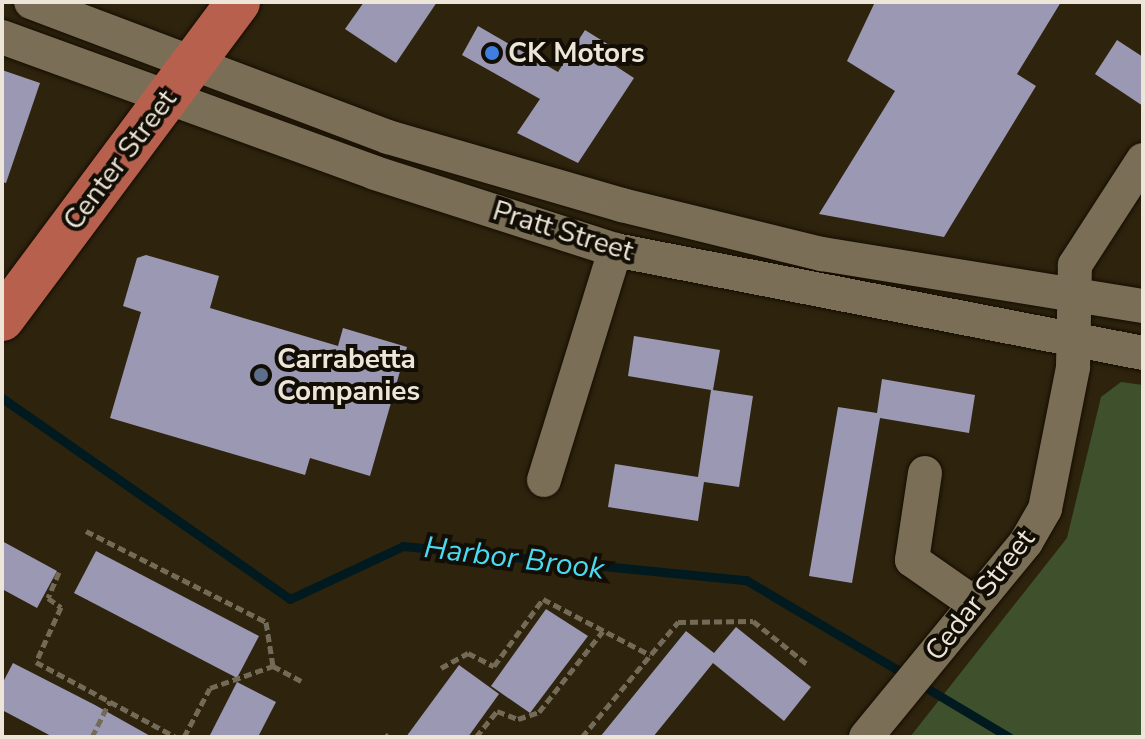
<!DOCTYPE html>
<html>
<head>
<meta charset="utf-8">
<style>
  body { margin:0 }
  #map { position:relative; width:1145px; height:739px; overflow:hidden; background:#2e240e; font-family:"Nunito Sans",sans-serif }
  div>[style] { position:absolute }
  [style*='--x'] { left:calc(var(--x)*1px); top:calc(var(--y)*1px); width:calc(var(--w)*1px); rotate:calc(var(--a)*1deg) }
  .green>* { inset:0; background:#3e512c }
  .stream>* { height:9px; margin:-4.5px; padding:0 4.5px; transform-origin:4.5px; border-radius:4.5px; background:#001a1f }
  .building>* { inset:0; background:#9b98b3 }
  .path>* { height:5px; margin-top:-2.5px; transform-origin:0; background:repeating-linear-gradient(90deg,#736a57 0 8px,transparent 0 12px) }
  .roads { filter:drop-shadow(0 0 2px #160d00) drop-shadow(0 0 2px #160d00) }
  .minor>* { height:34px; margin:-17px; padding:0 17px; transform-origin:17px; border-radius:17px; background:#7a6f56 }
  .major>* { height:44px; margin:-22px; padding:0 22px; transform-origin:22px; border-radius:22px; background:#b8604e }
  .dots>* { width:22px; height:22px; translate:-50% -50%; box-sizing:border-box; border:4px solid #120e05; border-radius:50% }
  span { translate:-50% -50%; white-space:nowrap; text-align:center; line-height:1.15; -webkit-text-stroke:8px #120e05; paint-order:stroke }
  .poi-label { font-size:28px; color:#ece5d8; font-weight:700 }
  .left { translate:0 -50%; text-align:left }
  .street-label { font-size:28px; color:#ece5d8 }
  .water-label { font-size:30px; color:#49daf2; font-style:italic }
  .frame { position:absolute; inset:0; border:4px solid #ece5d8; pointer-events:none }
</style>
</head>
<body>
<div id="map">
  <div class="green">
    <div style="clip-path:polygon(1121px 382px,1143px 385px,1143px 737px,910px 737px,1067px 538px,1101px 397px)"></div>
  </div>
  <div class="stream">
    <div style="--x:2;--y:398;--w:351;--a:34.9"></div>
    <div style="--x:290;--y:599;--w:125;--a:-25.1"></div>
    <div style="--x:403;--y:546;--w:345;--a:5.7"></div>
    <div style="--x:746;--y:580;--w:188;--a:30.7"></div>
    <div style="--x:920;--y:684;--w:104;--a:30.8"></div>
  </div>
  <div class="building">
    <div style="clip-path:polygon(364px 2px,437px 2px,396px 63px,345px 29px)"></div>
    <div style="clip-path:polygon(875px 2px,1061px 2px,1017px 74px,1036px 86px,944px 237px,819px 214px,895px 91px,847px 61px)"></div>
    <div style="clip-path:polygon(478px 26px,558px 72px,585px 30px,622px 53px,614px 65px,634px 78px,578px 163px,517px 133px,540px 99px,462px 55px)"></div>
    <div style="clip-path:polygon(1117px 40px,1143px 57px,1143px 106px,1095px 74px)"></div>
    <div style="clip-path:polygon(2px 70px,40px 83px,6px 183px,2px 182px)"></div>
    <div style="clip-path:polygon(146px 255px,219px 276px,210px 308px,338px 346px,343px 328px,407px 347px,370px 476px,310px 458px,305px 475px,110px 418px,141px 312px,123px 306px,137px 258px)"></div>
    <div style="clip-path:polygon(634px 336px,720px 350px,713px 390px,753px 396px,739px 487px,704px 482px,698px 521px,608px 507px,615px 464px,698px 477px,711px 390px,628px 376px)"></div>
    <div style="clip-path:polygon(882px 379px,975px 395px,969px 433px,880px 418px,852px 583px,809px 576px,838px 407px,877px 413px)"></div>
    <div style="clip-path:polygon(2px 541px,57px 571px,37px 608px,2px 589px)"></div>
    <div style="clip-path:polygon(96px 551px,259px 636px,237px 678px,74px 593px)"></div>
    <div style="clip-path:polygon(546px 609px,588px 636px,530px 713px,491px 686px)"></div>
    <div style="clip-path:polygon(736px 627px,811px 687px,784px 721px,713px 663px,653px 737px,600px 737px,686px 631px,714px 653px)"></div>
    <div style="clip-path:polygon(13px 663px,95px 705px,152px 737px,53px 737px,2px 710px,2px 684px)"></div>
    <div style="clip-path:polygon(459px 665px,499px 694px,468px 737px,406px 737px)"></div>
    <div style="clip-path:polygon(237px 682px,276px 702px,258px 737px,209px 737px)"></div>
  </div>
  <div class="path">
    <div style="--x:86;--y:531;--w:202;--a:26.8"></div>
    <div style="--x:266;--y:622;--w:45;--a:81"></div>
    <div style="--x:59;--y:572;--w:28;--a:113"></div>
    <div style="--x:48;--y:598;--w:16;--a:35"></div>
    <div style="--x:61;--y:607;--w:60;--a:114.4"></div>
    <div style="--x:36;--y:662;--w:159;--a:28.2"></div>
    <div style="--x:441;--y:668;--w:31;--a:-29"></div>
    <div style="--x:468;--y:653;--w:29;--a:27"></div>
    <div style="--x:494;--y:666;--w:83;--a:-53.8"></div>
    <div style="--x:543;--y:599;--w:121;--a:27.6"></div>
    <div style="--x:385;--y:734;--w:4;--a:45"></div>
    <div style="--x:92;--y:737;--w:40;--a:-63.4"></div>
    <div style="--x:184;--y:737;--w:55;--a:-62"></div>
    <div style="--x:210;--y:688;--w:67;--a:-19.2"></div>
    <div style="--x:273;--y:666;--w:32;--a:28"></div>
    <div style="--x:476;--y:737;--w:33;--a:-51"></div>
    <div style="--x:497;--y:711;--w:22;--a:21"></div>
    <div style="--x:518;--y:719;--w:22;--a:-18"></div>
    <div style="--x:539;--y:712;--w:103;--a:-51.7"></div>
    <div style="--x:582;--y:737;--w:150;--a:-50.1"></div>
    <div style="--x:678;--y:622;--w:75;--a:-0.8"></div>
    <div style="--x:753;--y:621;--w:69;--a:38.5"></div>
  </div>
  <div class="roads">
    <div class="minor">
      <div style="--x:31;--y:2;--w:382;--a:20.7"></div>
      <div style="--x:388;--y:137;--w:244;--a:16.2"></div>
      <div style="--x:622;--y:205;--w:206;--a:13.8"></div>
      <div style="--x:822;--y:254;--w:325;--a:9.2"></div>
      <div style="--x:2;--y:37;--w:397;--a:20"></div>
      <div style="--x:375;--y:173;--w:252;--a:17.8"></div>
      <div style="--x:615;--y:250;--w:538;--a:11.04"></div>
      <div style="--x:925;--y:473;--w:88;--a:98.5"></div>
      <div style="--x:912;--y:560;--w:77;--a:34.9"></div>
      <div style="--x:544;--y:480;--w:241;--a:-72.8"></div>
      <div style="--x:866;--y:737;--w:252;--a:-50.6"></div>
      <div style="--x:1026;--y:542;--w:38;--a:-60"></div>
      <div style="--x:1045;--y:509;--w:145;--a:-78.8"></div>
      <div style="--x:1073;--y:367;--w:102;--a:-88.9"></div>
      <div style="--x:1075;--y:265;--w:125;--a:-57.1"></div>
    </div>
    <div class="major">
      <div style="--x:2;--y:319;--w:395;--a:-53.3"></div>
    </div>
  </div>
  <div class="dots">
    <div style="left:492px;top:53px;background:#3f7fe0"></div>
    <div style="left:261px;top:375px;background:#5c6f8a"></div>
  </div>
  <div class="poi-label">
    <span class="left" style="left:508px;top:53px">CK Motors</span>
    <span class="left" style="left:277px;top:375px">Carrabetta<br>Companies</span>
  </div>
  <div class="street-label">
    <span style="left:120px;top:160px;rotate:-53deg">Center Street</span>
    <span style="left:563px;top:231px;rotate:17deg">Pratt Street</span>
    <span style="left:980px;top:595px;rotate:-52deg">Cedar Street</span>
  </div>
  <div class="water-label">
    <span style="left:514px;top:559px;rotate:7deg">Harbor Brook</span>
  </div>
  <div class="frame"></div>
</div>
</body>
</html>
